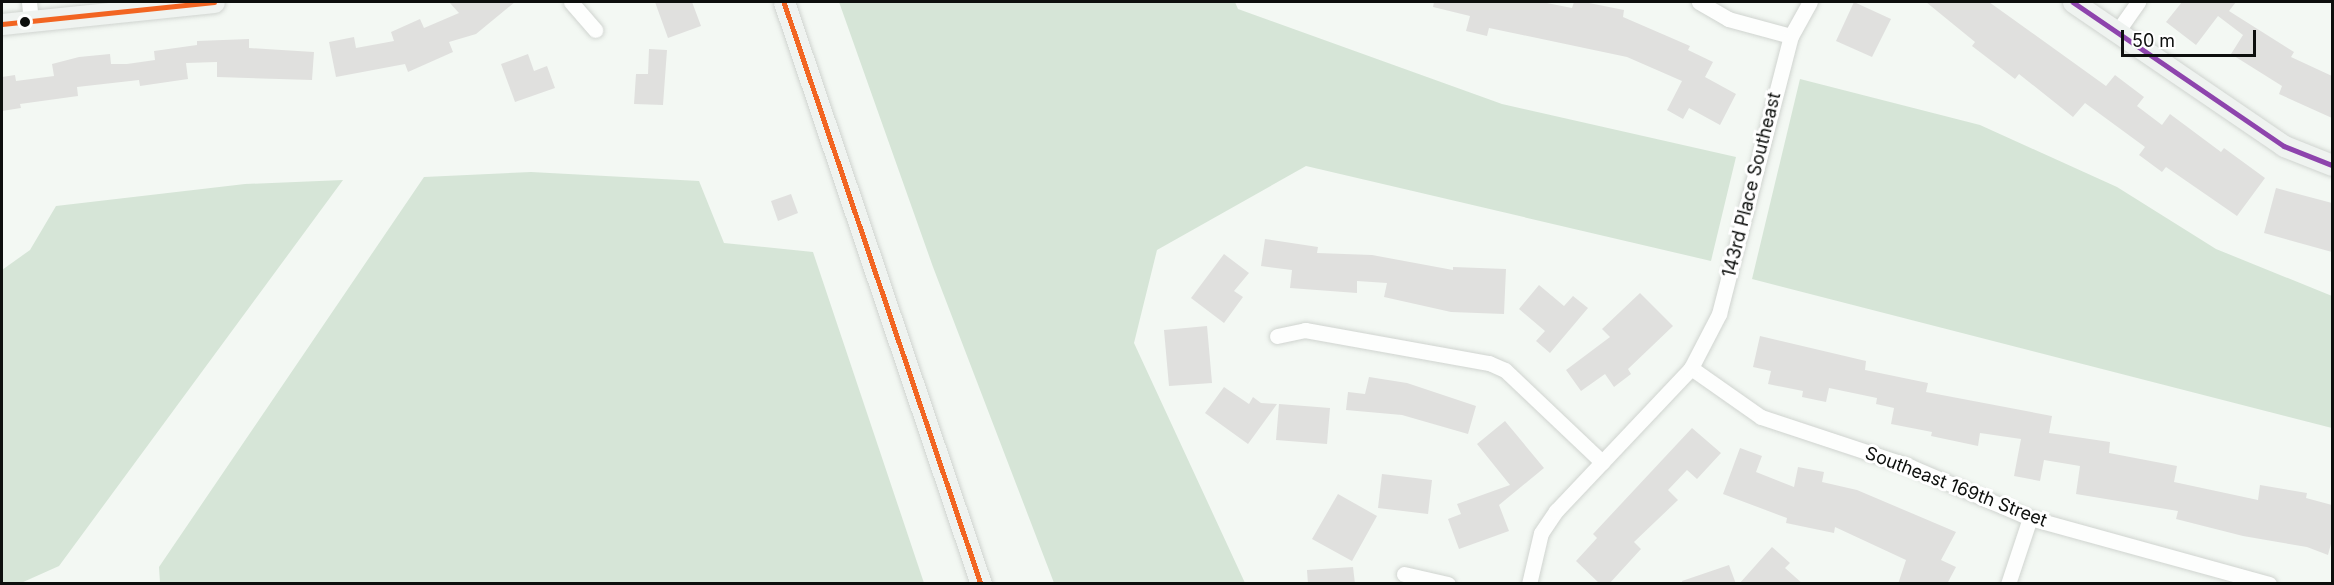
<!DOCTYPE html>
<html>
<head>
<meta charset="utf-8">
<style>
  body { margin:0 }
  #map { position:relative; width:2334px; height:585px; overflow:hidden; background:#f3f8f3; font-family:Inter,sans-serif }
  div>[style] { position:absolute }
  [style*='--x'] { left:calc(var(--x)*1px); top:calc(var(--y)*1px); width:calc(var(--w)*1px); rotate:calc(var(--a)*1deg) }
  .green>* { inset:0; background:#d6e5d7 }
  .building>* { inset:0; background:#e0e0de }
  .roads { filter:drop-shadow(0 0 2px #d0d4d0) drop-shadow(0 0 2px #d0d4d0) }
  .street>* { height:15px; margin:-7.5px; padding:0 7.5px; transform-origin:7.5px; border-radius:7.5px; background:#fdfefd }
  .secondary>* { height:21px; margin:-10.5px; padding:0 10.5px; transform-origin:10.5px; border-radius:10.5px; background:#eff3f0 }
  .bus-1>* { height:4.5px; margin:-2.25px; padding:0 2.25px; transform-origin:2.25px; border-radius:2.25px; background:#f26522 }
  .bus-2>* { height:4.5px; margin:-2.25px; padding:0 2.25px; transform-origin:2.25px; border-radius:2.25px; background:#8e44ad }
  .dots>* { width:16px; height:16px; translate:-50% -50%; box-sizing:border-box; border:3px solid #fff; border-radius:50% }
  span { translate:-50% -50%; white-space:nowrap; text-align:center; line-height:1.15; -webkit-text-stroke:6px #fff; paint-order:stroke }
  .street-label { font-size:18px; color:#0d0f0d }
  .frame { position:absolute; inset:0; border:3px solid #0d0f0d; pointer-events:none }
  .scale { position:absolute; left:2121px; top:30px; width:135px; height:27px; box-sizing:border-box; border:3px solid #0d0f0d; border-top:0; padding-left:8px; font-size:18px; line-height:21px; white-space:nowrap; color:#0d0f0d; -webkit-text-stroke:4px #fff; paint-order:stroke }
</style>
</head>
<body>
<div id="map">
  <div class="green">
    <div style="clip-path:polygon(839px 2px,1235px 2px,1238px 9px,1502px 104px,1736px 157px,1711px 261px,1306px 166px,1157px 250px,1134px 343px,1245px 583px,1054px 583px,933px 267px)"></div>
    <div style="clip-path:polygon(1800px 79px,1980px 125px,2117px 187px,2216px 249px,2332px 296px,2332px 428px,1752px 279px)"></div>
    <div style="clip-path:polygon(531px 172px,699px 181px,724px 243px,813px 252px,924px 583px,160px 583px,159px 567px,424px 177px)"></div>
    <div style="clip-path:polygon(343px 180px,59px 566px,21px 583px,2px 583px,2px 270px,30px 250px,56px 206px,245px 184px)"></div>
  </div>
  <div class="building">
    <div style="clip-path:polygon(449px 2px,515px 2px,476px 34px,449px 42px,453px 52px,408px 72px,405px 64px,336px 77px,329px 42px,354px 37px,356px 48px,394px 41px,391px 32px,420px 19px,424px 28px,459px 13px)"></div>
    <div style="clip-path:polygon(655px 2px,692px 2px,701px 26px,668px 38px)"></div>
    <div style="clip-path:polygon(1434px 2px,1542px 2px,1572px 8px,1574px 2px,1584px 2px,1624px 10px,1623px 17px,1690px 46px,1688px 50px,1713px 62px,1705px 77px,1736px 94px,1720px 125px,1689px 108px,1683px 119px,1667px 110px,1682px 81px,1627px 57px,1489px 28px,1487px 36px,1466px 31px,1470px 16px,1433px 7px)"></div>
    <div style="clip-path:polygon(1854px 2px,1891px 19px,1872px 57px,1836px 41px)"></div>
    <div style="clip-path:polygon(1926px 2px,1989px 2px,2106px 86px,2115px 75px,2144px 97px,2137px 106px,2162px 125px,2170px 114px,2221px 152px,2224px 148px,2265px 178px,2237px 216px,2166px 167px,2162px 172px,2139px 155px,2145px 147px,2085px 103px,2073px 117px,2019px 74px,2015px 79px,1972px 46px,1975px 42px)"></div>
    <div style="clip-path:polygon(2182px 2px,2236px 2px,2229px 11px,2294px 52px,2291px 57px,2332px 76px,2332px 118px,2279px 94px,2282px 86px,2231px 54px,2243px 35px,2218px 16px,2196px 45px,2166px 22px)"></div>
    <div style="clip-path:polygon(249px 39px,249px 48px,314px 52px,312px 80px,217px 77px,217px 62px,186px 63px,188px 79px,140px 86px,139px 80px,77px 87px,78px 96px,20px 104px,21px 108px,2px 111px,2px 77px,15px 75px,16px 81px,54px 76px,52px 64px,79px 57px,110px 54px,111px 64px,127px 64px,155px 60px,154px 51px,197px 45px,197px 41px)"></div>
    <div style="clip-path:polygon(649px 49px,667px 50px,663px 105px,634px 104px,636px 74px,648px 74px)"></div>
    <div style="clip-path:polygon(528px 54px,534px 71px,547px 66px,555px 88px,515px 102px,501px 64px)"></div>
    <div style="clip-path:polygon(2276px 188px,2332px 203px,2332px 252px,2264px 233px)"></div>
    <div style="clip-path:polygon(791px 194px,798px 213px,778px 221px,771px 201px)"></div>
    <div style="clip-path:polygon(1265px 239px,1318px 247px,1317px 253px,1372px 255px,1453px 270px,1453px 267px,1506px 269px,1504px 314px,1451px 312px,1384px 297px,1387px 283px,1357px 281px,1357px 293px,1290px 288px,1292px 270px,1261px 266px)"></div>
    <div style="clip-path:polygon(1224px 254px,1249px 273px,1234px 291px,1243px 297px,1224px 323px,1191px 298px)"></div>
    <div style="clip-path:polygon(1539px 285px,1564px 306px,1573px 296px,1588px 308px,1550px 353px,1536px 341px,1545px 331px,1519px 309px)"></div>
    <div style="clip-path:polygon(1640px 293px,1673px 326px,1628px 369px,1631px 374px,1614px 387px,1605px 374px,1581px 391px,1566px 370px,1610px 337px,1602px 329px)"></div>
    <div style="clip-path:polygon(1207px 326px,1212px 383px,1169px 386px,1164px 330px)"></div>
    <div style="clip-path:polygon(1760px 336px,1866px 361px,1865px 370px,1928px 383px,1926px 392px,2052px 416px,2049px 433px,2110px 442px,2109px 453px,2177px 466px,2174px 482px,2258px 500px,2260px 485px,2307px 493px,2306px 498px,2332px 505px,2332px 540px,2328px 555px,2307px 547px,2243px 536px,2176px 519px,2178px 511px,2076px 494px,2080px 466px,2044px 460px,2040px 481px,2014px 476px,2021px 439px,1980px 433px,1978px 446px,1931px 436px,1932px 432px,1891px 424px,1894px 408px,1876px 404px,1877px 398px,1829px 388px,1826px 402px,1802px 397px,1803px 391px,1768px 384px,1771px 371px,1753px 367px)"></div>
    <div style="clip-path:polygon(1369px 377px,1407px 383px,1476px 406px,1468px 434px,1402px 415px,1346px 410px,1348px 392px,1365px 394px)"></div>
    <div style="clip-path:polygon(1224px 387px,1249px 404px,1253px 397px,1261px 403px,1277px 404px,1248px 444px,1205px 413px)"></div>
    <div style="clip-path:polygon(1279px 404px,1330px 408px,1327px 444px,1276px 440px)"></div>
    <div style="clip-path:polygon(1505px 421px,1544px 468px,1499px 505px,1509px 531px,1459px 549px,1448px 519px,1461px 514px,1457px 504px,1510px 485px,1477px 444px)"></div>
    <div style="clip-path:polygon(1692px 428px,1721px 453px,1697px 479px,1687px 470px,1668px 490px,1678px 500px,1634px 542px,1641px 549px,1609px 584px,1600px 584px,1576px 561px,1597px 538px,1593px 534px)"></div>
    <div style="clip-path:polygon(1740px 448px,1762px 456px,1756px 472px,1794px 487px,1798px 467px,1824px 472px,1822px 482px,1857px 490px,1956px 532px,1941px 560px,1956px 567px,1947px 584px,1898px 584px,1906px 560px,1835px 527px,1834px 533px,1786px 523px,1787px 518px,1723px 494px)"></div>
    <div style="clip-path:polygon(1382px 474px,1432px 480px,1428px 514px,1378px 508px)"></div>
    <div style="clip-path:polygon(1338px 494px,1377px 516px,1352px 561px,1312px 539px)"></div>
    <div style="clip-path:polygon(1772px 547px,1790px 563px,1785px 568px,1803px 584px,1739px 584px)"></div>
    <div style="clip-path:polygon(1729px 565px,1736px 584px,1683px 584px,1682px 581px)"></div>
    <div style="clip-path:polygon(1353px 567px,1355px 584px,1308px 584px,1307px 570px)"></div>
  </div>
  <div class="roads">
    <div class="street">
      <div style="--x:29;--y:2;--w:18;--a:84"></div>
      <div style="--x:571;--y:2;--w:37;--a:49"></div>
      <div style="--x:1699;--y:2;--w:34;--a:30"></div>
      <div style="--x:1728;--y:19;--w:65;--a:15.1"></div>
      <div style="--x:2117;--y:32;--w:37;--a:-55"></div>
      <div style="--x:1277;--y:336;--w:29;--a:-12"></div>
      <div style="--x:1305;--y:330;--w:187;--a:10.2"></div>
      <div style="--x:1489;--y:363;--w:17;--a:24"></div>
      <div style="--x:1505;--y:370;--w:134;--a:43.5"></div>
      <div style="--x:1691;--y:368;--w:85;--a:35"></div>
      <div style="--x:1761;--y:417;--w:156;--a:18.3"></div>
      <div style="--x:1909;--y:466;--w:132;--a:23.3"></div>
      <div style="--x:2030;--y:518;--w:248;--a:15.4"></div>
      <div style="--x:1404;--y:574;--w:45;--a:12.8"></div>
      <div style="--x:1529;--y:584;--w:52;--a:-76.8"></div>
      <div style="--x:1541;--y:533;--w:27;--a:-56"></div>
      <div style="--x:1556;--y:511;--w:197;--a:-46.6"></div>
      <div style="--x:1691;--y:368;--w:61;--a:-62.6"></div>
      <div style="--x:1719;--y:314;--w:287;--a:-75.5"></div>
      <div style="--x:1791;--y:36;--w:39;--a:-61"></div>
      <div style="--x:2008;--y:584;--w:70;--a:-71.6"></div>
    </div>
    <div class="secondary">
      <div style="--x:784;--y:2;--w:614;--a:71.3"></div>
      <div style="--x:2073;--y:2;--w:255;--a:34.3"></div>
      <div style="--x:2284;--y:146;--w:52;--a:21.6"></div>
      <div style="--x:2;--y:24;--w:213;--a:-5.9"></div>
    </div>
  </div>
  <div class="bus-1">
    <div style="--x:784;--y:2;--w:614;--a:71.3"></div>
    <div style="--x:2;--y:24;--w:213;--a:-5.9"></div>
  </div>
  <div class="bus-2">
    <div style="--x:2073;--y:2;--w:255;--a:34.3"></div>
    <div style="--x:2284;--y:146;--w:52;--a:21.6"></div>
  </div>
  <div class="dots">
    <div style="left:25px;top:22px;background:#0d0f0d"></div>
  </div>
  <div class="street-label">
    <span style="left:1752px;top:185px;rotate:-76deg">143rd Place Southeast</span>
    <span style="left:1956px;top:487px;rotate:21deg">Southeast 169th Street</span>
  </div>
  <div class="frame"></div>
  <div class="scale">50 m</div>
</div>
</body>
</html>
